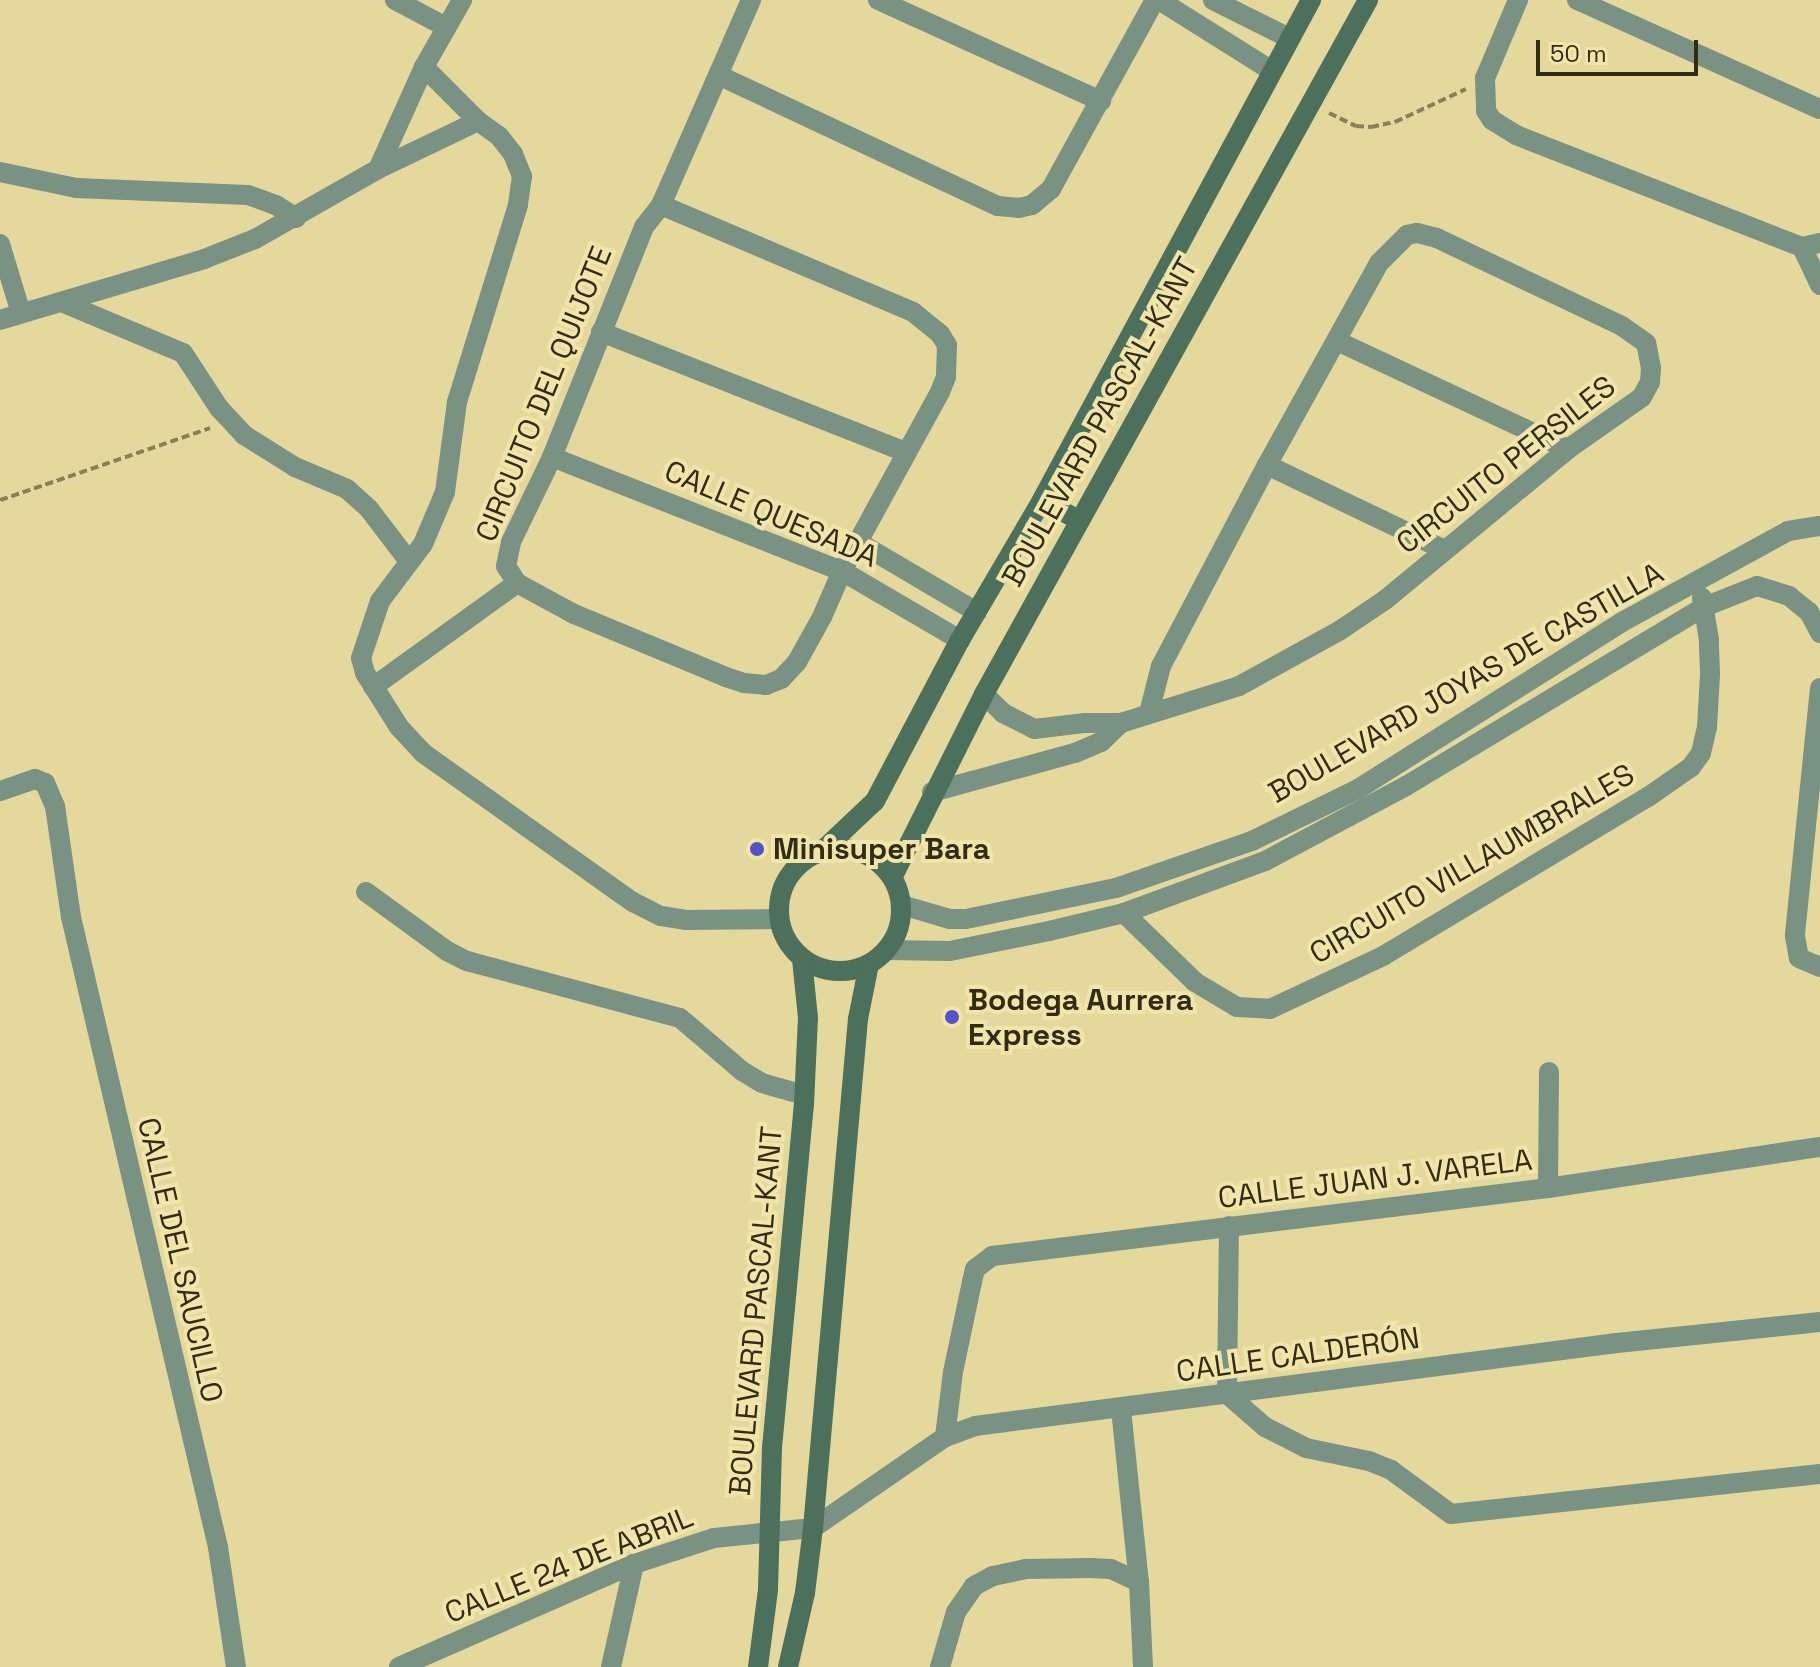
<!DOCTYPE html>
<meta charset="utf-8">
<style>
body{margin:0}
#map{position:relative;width:1820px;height:1667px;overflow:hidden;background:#e4d89c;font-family:"Space Grotesk",sans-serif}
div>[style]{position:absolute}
.path>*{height:4px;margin-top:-2px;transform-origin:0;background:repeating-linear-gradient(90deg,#888056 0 8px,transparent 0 12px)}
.street>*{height:20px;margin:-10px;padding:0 10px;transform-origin:10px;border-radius:10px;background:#7a9283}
.secondary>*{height:20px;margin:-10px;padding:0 10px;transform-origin:10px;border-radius:10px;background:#4c705b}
.secondary>.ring{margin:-10px;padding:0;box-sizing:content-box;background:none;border:20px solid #4c705b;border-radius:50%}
.dots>*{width:22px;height:22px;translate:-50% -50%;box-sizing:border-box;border:4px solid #f1e5a9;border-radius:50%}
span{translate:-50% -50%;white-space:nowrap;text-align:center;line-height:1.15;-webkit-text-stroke:8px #f1e5a9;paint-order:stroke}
.street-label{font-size:30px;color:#312c14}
.poi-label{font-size:30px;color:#312c14;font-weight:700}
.left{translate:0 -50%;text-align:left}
.scale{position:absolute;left:1536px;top:40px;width:162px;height:36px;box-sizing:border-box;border:4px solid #312c14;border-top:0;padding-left:10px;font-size:24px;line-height:28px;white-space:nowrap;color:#312c14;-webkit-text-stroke:6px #f1e5a9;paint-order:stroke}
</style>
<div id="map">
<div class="path">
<div style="left:1329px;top:113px;width:30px;rotate:26deg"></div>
<div style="left:1356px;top:126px;width:15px;rotate:4deg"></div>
<div style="left:1371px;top:127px;width:25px;rotate:-12deg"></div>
<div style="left:1395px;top:122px;width:78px;rotate:-24.9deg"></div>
<div style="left:0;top:500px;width:222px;rotate:-18.9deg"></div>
</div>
<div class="street">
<div style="left:395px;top:0;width:58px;rotate:27.9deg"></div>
<div style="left:878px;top:0;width:245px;rotate:24.4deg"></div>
<div style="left:1159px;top:0;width:133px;rotate:32.1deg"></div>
<div style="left:1213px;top:0;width:85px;rotate:26.6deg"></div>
<div style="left:1518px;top:0;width:85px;rotate:112.9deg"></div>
<div style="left:1485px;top:78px;width:33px;rotate:88deg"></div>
<div style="left:1486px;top:111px;width:11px;rotate:56deg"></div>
<div style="left:1492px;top:120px;width:28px;rotate:32deg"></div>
<div style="left:1516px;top:135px;width:307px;rotate:21.4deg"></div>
<div style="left:1802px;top:247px;width:18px;rotate:-13deg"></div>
<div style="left:1577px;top:0;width:266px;rotate:24.2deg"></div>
<div style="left:424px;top:67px;width:76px;rotate:45deg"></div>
<div style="left:478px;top:121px;width:26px;rotate:36deg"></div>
<div style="left:499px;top:136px;width:23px;rotate:52deg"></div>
<div style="left:513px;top:154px;width:24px;rotate:68deg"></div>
<div style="left:522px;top:176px;width:29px;rotate:98deg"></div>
<div style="left:518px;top:205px;width:206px;rotate:107.2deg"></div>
<div style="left:457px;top:402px;width:91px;rotate:97.6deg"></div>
<div style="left:445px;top:492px;width:56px;rotate:112.9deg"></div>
<div style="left:423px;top:544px;width:71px;rotate:127deg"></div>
<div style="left:380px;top:601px;width:60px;rotate:108.4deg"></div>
<div style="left:361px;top:658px;width:16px;rotate:75deg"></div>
<div style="left:365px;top:673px;width:64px;rotate:57.8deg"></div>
<div style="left:399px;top:727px;width:35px;rotate:47deg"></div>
<div style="left:423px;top:753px;width:257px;rotate:35.4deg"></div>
<div style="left:633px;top:902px;width:31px;rotate:27deg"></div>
<div style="left:661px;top:916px;width:25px;rotate:9deg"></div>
<div style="left:686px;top:920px;width:92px;rotate:-0.6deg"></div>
<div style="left:718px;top:75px;width:309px;rotate:25.1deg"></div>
<div style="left:998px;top:206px;width:21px;rotate:5deg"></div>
<div style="left:1019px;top:208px;width:13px;rotate:-13deg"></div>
<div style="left:1032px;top:205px;width:25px;rotate:-40deg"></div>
<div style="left:1051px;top:189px;width:216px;rotate:-61.2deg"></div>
<div style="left:378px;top:169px;width:112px;rotate:-65.7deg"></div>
<div style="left:424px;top:67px;width:77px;rotate:-60.4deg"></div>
<div style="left:0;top:172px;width:78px;rotate:11.9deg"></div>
<div style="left:76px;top:188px;width:172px;rotate:2.3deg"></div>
<div style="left:248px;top:195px;width:30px;rotate:20deg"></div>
<div style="left:276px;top:205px;width:24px;rotate:33deg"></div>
<div style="left:661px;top:205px;width:274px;rotate:23deg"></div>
<div style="left:913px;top:312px;width:35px;rotate:39deg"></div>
<div style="left:940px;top:334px;width:13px;rotate:58deg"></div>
<div style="left:947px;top:345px;width:32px;rotate:92deg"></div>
<div style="left:946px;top:377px;width:16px;rotate:112deg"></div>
<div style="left:940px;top:392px;width:204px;rotate:118.7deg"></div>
<div style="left:842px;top:571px;width:50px;rotate:113.5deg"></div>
<div style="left:822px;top:617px;width:51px;rotate:119.1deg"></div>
<div style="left:797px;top:662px;width:23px;rotate:133deg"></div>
<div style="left:781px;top:679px;width:16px;rotate:158deg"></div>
<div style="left:766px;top:685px;width:22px;rotate:-175deg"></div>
<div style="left:744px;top:683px;width:19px;rotate:-162deg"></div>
<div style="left:726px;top:677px;width:165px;rotate:-157.5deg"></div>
<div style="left:574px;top:614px;width:65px;rotate:-151.5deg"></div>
<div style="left:517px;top:583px;width:20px;rotate:-123deg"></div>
<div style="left:506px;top:566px;width:25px;rotate:-78deg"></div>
<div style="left:511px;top:542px;width:94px;rotate:-64.2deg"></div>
<div style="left:552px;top:457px;width:248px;rotate:-68.2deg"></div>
<div style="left:644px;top:227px;width:28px;rotate:-52deg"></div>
<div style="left:661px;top:205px;width:224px;rotate:-66.3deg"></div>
<div style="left:0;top:244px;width:72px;rotate:73.1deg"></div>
<div style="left:1802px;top:247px;width:42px;rotate:64.7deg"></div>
<div style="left:64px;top:303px;width:129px;rotate:22.8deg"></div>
<div style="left:183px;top:353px;width:66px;rotate:56.8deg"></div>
<div style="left:219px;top:408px;width:37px;rotate:47deg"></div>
<div style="left:244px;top:435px;width:60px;rotate:32.1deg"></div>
<div style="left:295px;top:467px;width:56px;rotate:22.9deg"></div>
<div style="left:347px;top:489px;width:30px;rotate:42deg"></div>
<div style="left:369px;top:509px;width:64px;rotate:52.6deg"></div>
<div style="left:0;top:320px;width:213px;rotate:-16.6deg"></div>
<div style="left:204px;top:259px;width:55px;rotate:-21.4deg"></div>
<div style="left:255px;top:239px;width:142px;rotate:-29.6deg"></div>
<div style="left:378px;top:169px;width:111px;rotate:-25.6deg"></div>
<div style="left:601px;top:332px;width:327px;rotate:21.5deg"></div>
<div style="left:1337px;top:341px;width:255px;rotate:25.1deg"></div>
<div style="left:552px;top:457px;width:312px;rotate:21.5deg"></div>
<div style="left:842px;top:571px;width:137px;rotate:30.3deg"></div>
<div style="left:1267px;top:465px;width:194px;rotate:25.6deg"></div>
<div style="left:858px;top:542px;width:138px;rotate:30.5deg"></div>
<div style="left:373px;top:687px;width:178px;rotate:-35.8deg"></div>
<div style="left:1820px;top:688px;width:249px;rotate:95.8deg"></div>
<div style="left:1795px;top:936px;width:22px;rotate:80deg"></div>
<div style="left:1799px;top:958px;width:23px;rotate:23deg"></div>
<div style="left:984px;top:694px;width:27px;rotate:45deg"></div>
<div style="left:1003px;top:713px;width:35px;rotate:27deg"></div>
<div style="left:1034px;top:729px;width:50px;rotate:-6.8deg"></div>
<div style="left:1084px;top:723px;width:37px"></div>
<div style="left:1121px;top:723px;width:124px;rotate:-17.4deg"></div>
<div style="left:1239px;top:686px;width:114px;rotate:-28.8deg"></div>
<div style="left:1339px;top:631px;width:55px;rotate:-34deg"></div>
<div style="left:1385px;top:600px;width:237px;rotate:-39.5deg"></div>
<div style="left:1568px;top:449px;width:90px;rotate:-35.1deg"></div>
<div style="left:1642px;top:397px;width:17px;rotate:-62deg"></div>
<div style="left:1650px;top:382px;width:14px;rotate:-86deg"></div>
<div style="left:1651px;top:368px;width:25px;rotate:-101deg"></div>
<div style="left:1646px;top:343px;width:29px;rotate:-145deg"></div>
<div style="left:1622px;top:326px;width:205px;rotate:-154.6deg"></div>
<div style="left:1437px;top:238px;width:21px;rotate:-166deg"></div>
<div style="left:1417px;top:233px;width:10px;rotate:169deg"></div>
<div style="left:1407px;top:235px;width:40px;rotate:135deg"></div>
<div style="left:1379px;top:263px;width:231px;rotate:119deg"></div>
<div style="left:1267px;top:465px;width:227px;rotate:117.8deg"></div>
<div style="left:1161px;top:666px;width:49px;rotate:104.3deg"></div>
<div style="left:0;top:791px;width:37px;rotate:-19deg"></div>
<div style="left:35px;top:779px;width:11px;rotate:22deg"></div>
<div style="left:45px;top:783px;width:25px;rotate:67deg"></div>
<div style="left:55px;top:806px;width:112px;rotate:81.8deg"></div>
<div style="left:71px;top:917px;width:647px;rotate:76.87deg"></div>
<div style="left:218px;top:1547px;width:121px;rotate:81.5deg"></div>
<div style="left:932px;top:792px;width:148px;rotate:-15.3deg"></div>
<div style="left:1075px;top:753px;width:28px;rotate:-23deg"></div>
<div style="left:1101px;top:742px;width:28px;rotate:-44deg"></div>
<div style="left:366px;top:892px;width:100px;rotate:36.1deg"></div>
<div style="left:447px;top:951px;width:22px;rotate:27deg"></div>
<div style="left:467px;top:961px;width:220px;rotate:15deg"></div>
<div style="left:680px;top:1018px;width:82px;rotate:40.5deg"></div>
<div style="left:742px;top:1071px;width:23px;rotate:31deg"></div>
<div style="left:762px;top:1083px;width:44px;rotate:15.9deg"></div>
<div style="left:902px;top:905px;width:50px;rotate:16.3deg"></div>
<div style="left:950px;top:919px;width:16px"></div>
<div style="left:966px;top:919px;width:153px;rotate:-11.7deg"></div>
<div style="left:1116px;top:888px;width:144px;rotate:-19.1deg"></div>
<div style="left:1252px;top:841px;width:118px;rotate:-26.1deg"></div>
<div style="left:1358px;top:789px;width:312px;rotate:-32.3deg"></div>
<div style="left:1622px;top:622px;width:189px;rotate:-28.7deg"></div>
<div style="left:1788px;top:531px;width:32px;rotate:-9deg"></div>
<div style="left:1124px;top:913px;width:99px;rotate:44.2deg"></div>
<div style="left:1195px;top:982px;width:49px;rotate:30.8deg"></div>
<div style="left:1237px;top:1007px;width:33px;rotate:3deg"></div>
<div style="left:1270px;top:1009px;width:125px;rotate:-25.1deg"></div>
<div style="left:1383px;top:956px;width:309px;rotate:-31deg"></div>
<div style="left:1648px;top:797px;width:52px;rotate:-34.9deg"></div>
<div style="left:1691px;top:767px;width:17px;rotate:-54deg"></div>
<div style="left:1701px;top:753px;width:26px;rotate:-77deg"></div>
<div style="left:1707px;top:728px;width:54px;rotate:-86.8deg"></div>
<div style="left:1710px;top:674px;width:34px;rotate:-92deg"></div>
<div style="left:1709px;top:640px;width:43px;rotate:-99.5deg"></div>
<div style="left:887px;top:950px;width:63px;rotate:0.9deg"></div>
<div style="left:950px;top:951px;width:101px;rotate:-11.4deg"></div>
<div style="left:1049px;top:931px;width:77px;rotate:-13.5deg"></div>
<div style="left:1124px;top:913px;width:150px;rotate:-20.2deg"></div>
<div style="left:1265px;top:861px;width:160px;rotate:-28deg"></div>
<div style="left:1406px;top:786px;width:348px;rotate:-31deg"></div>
<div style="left:1704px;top:607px;width:57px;rotate:-21.6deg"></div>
<div style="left:1757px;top:586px;width:34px;rotate:17deg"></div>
<div style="left:1789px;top:596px;width:26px;rotate:39deg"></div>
<div style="left:1809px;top:612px;width:24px;rotate:62deg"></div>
<div style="left:1548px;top:1188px;width:116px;rotate:-89.5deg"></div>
<div style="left:1229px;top:1226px;width:168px;rotate:90.7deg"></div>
<div style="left:1227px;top:1394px;width:50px;rotate:41deg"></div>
<div style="left:1265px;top:1427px;width:46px;rotate:27.1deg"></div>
<div style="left:1306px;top:1448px;width:64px;rotate:11.7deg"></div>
<div style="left:1369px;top:1461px;width:24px;rotate:22deg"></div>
<div style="left:1391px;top:1470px;width:74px;rotate:36.3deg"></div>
<div style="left:1451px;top:1514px;width:371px;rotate:-6.2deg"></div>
<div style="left:1121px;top:1409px;width:174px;rotate:84.1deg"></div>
<div style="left:1139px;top:1582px;width:85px;rotate:87.3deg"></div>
<div style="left:945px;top:1437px;width:65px;rotate:-83deg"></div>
<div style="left:953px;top:1372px;width:92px;rotate:-78.1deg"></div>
<div style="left:972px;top:1282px;width:13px;rotate:-77deg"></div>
<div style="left:975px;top:1269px;width:21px;rotate:-37deg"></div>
<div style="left:992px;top:1256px;width:560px;rotate:-6.97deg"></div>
<div style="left:1548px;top:1188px;width:275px;rotate:-8.6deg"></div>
<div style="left:399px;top:1667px;width:257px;rotate:-23.7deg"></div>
<div style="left:634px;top:1564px;width:84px;rotate:-18deg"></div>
<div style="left:714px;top:1538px;width:100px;rotate:-5.8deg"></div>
<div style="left:813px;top:1528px;width:160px;rotate:-34.6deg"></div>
<div style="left:945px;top:1437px;width:32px;rotate:-20deg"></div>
<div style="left:975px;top:1426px;width:647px;rotate:-7.37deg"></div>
<div style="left:1617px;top:1343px;width:204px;rotate:-5.9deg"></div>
<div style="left:611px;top:1667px;width:106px;rotate:-77.4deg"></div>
<div style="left:940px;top:1667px;width:57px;rotate:-73.8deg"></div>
<div style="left:956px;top:1612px;width:32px;rotate:-55deg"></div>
<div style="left:974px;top:1586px;width:21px;rotate:-28deg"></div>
<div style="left:993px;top:1576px;width:33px;rotate:-12deg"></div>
<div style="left:1025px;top:1569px;width:66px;rotate:-0.9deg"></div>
<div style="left:1091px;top:1568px;width:20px;rotate:3deg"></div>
<div style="left:1111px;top:1569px;width:31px;rotate:25deg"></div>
</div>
<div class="secondary">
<div style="left:1042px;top:500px;width:43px;rotate:28.9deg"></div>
<div class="ring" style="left:779px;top:849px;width:102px;height:102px"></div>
<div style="left:823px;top:850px;width:71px;rotate:-43.3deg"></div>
<div style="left:875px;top:801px;width:182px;rotate:-62.2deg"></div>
<div style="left:960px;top:640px;width:162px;rotate:-59.6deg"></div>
<div style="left:1042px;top:500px;width:568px;rotate:-61.72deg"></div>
<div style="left:893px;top:876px;width:203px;rotate:-63.4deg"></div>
<div style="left:984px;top:694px;width:793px;rotate:-61.04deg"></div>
<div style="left:758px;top:1667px;width:78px;rotate:-82.6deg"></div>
<div style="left:768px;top:1590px;width:142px;rotate:-88.4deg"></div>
<div style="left:772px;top:1448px;width:344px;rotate:-84.7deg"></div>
<div style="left:804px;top:1105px;width:87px;rotate:-87.4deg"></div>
<div style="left:808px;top:1018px;width:59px;rotate:-95.8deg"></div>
<div style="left:788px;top:1667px;width:76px;rotate:-77.1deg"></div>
<div style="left:805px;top:1593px;width:65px;rotate:-83deg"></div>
<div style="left:813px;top:1528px;width:511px;rotate:-84.95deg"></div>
<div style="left:858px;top:1019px;width:56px;rotate:-78.7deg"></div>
</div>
<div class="dots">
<div style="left:757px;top:849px;background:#5352c9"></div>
<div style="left:952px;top:1017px;background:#5352c9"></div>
</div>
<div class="street-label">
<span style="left:544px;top:394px;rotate:-68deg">CIRCUITO DEL QUIJOTE</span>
<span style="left:1100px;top:422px;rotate:-61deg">BOULEVARD PASCAL-KANT</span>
<span style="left:1506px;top:465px;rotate:-38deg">CIRCUITO PERSILES</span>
<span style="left:771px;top:514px;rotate:23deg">CALLE QUESADA</span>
<span style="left:1466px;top:683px;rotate:-30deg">BOULEVARD JOYAS DE CASTILLA</span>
<span style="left:1472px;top:864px;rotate:-30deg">CIRCUITO VILLAUMBRALES</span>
<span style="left:1375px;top:1179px;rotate:-7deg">CALLE JUAN J. VARELA</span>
<span style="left:180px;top:1260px;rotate:77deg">CALLE DEL SAUCILLO</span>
<span style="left:756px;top:1311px;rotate:-85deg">BOULEVARD PASCAL-KANT</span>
<span style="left:1298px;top:1355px;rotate:-8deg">CALLE CALDERÓN</span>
<span style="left:569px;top:1565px;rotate:-22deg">CALLE 24 DE ABRIL</span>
</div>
<div class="poi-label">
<span class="left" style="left:773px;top:849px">Minisuper Bara</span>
<span class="left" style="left:968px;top:1017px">Bodega Aurrera<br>Express</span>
</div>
<div class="scale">50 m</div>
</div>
